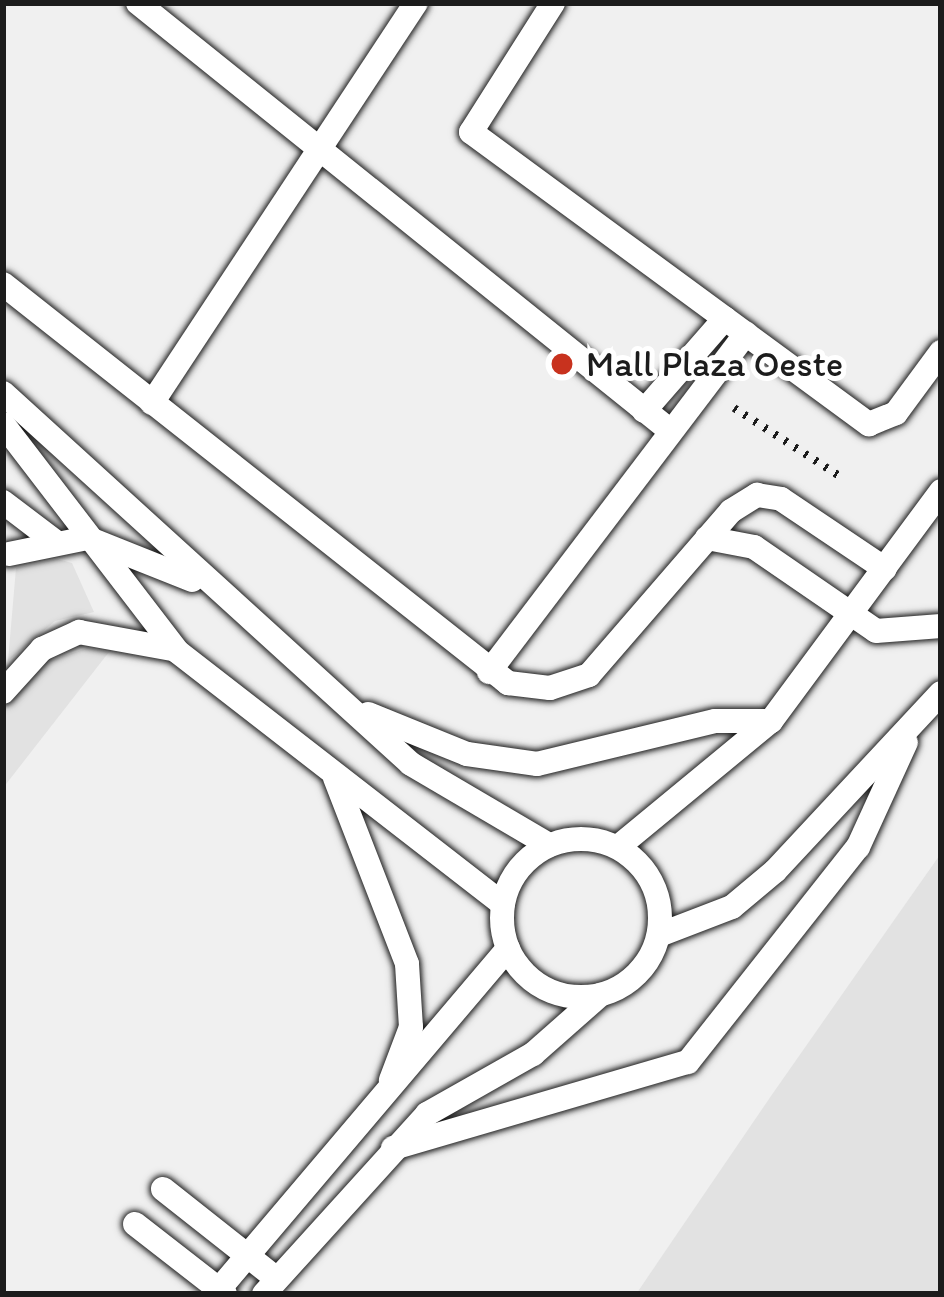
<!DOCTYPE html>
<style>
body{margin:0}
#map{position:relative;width:944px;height:1297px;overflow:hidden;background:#fff;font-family:Itim,sans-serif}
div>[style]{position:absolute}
.built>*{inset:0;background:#f0f0f0}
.green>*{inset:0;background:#e2e2e2}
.path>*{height:8px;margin-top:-4px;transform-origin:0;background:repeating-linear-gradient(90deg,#1c1c1c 0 3px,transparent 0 12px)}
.roads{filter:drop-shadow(0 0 3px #1c1c1c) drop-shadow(0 0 3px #1c1c1c)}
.lane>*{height:24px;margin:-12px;padding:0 12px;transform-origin:12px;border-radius:12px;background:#fff}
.lane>.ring{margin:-12px;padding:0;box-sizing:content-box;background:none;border:24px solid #fff;border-radius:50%}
.dots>*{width:33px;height:33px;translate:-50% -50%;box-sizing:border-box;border:6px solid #fff;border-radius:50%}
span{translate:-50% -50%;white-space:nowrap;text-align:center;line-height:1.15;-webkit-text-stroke:10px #fff;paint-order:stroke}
.poi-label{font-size:36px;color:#1c1c1c}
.left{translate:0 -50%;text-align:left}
.frame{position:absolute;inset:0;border:6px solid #1c1c1c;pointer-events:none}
</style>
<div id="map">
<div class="built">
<div style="clip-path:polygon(3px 3px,941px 3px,941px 853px,636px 1294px,3px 1294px)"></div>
</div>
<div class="green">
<div style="clip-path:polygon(57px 559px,72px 563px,94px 612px,55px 621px,8px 661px,16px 568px)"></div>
<div style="clip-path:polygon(87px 648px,109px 652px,3px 788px,3px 710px,41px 664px)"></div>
<div style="clip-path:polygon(941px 853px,941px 1294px,636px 1294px,771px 1096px)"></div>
</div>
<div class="path">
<div style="left:734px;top:408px;width:127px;rotate:32.8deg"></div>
</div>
<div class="roads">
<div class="lane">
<div style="left:138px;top:3px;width:679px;rotate:38.78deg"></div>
<div style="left:553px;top:3px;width:153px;rotate:122.4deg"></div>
<div style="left:471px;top:132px;width:494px;rotate:36.3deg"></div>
<div style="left:869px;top:424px;width:29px;rotate:-22deg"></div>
<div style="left:896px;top:413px;width:76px;rotate:-53.6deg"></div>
<div style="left:3px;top:284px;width:644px;rotate:38.31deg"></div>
<div style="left:508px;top:683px;width:42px;rotate:6.8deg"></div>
<div style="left:550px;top:688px;width:41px;rotate:-18.4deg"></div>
<div style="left:589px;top:675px;width:217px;rotate:-49.1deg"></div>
<div style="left:731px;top:511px;width:31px;rotate:-32deg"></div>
<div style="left:757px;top:495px;width:24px;rotate:9deg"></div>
<div style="left:781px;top:499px;width:125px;rotate:33.9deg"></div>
<div style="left:3px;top:393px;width:551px;rotate:42.28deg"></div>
<div style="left:411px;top:764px;width:160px;rotate:30.4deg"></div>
<div style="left:152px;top:403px;width:479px;rotate:-56.6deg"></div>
<div style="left:644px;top:411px;width:123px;rotate:-48.9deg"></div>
<div style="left:3px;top:424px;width:287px;rotate:52.5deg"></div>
<div style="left:178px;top:652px;width:411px;rotate:37.8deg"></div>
<div style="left:3px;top:502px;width:63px;rotate:37.2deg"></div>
<div style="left:707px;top:538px;width:48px;rotate:10.8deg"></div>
<div style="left:754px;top:547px;width:148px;rotate:34.5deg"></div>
<div style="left:876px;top:631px;width:65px;rotate:-4.4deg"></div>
<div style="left:9px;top:554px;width:80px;rotate:-11.6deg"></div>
<div style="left:87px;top:538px;width:113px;rotate:21.8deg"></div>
<div style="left:489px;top:672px;width:425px;rotate:-52.8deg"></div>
<div style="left:3px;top:692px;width:58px;rotate:-47.8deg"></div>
<div style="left:42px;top:649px;width:41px;rotate:-24.7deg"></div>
<div style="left:79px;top:632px;width:95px;rotate:10.4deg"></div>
<div style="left:368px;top:714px;width:107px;rotate:22deg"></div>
<div style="left:467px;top:754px;width:71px;rotate:8.1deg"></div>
<div style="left:537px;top:764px;width:183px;rotate:-13.6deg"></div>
<div style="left:715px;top:721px;width:56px"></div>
<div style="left:335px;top:778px;width:199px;rotate:68.8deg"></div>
<div style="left:407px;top:964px;width:63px;rotate:86.4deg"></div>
<div style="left:411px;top:1027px;width:57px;rotate:110.7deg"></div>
<div class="ring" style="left:502px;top:839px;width:134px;height:134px"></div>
<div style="left:618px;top:847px;width:198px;rotate:-39.5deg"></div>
<div style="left:771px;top:721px;width:286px;rotate:-53.5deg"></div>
<div style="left:659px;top:935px;width:78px;rotate:-21deg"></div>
<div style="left:732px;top:907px;width:56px;rotate:-39.9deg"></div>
<div style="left:775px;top:871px;width:243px;rotate:-47deg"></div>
<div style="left:393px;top:1148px;width:307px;rotate:-16.3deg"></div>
<div style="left:688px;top:1062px;width:274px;rotate:-51.7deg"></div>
<div style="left:858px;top:847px;width:115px;rotate:-65.4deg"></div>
<div style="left:163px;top:1189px;width:145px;rotate:38.3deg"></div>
<div style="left:135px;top:1224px;width:114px;rotate:37.9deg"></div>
<div style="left:215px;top:1294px;width:453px;rotate:-49.7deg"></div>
<div style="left:264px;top:1294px;width:243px;rotate:-47.8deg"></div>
<div style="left:427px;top:1114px;width:122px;rotate:-29.5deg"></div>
<div style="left:533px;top:1054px;width:89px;rotate:-41.4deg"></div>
</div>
</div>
<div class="dots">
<div style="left:562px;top:364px;background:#c8321e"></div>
</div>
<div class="poi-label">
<span class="left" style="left:586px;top:364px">Mall Plaza Oeste</span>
</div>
<div class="frame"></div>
</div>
